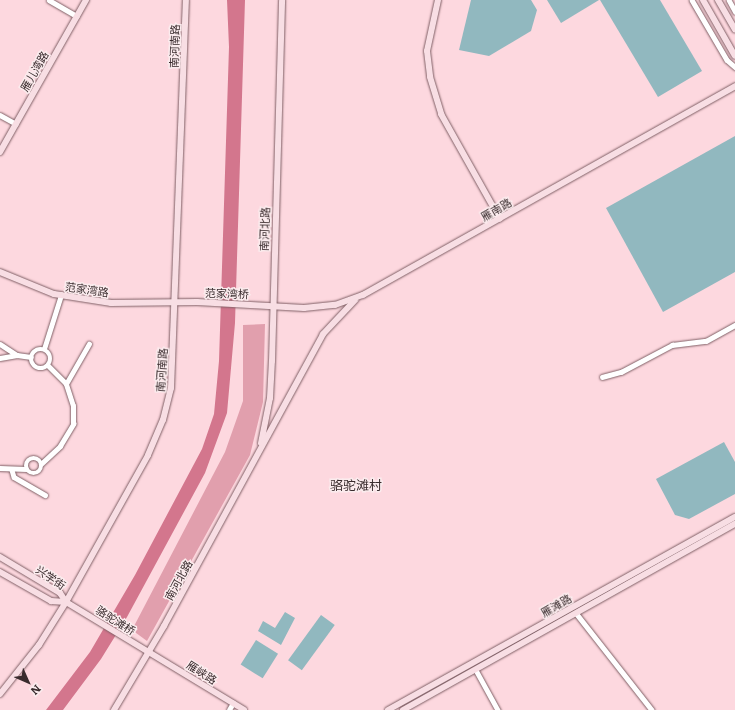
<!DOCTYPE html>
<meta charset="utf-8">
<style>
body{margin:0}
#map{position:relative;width:735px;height:710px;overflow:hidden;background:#fdd8df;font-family:Literata,"Noto Sans SC",serif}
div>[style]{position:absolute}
.green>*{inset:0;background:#e19fad}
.water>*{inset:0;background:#d3768d}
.building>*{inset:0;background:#91b8bf;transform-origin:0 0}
.roads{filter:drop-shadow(0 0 1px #806066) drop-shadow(0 0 1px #806066)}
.street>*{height:4.5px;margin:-2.25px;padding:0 2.25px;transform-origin:2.25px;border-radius:2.25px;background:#fff}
.street>.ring{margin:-2.25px;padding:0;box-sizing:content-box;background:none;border:4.5px solid #fff;border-radius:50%}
.secondary>*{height:6px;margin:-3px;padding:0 3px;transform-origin:3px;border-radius:3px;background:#f8dee4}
span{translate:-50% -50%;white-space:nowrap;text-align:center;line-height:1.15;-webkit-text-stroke:3px #fbecee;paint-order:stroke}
.street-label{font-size:11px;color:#392b2d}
.quarter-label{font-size:13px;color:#392b2d}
.north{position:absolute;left:8px;top:662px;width:40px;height:40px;-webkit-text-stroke:3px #fbecee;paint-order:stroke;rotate:135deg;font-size:11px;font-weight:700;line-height:16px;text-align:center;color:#392b2d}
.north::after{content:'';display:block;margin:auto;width:14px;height:18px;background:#392b2d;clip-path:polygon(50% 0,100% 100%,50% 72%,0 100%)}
</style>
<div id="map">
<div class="green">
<div style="clip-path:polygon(265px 324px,263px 402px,250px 455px,147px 641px,132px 630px,225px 452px,243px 401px,243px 325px)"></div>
</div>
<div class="water">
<div style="clip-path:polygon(227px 0,245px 0,235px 323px,227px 413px,205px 473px,127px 617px,101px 659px,63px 710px,46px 710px,90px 652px,135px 575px,202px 449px,214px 414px,219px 361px,229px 47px)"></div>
</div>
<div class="building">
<div style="clip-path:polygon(471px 0,531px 0,537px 10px,531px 31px,489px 56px,459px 50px)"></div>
<div style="clip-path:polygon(547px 0,599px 0,561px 23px)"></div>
<div style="clip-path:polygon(600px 0,660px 0,702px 71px,658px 97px)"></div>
<div style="clip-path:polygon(735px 136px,735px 272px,663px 312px,606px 208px)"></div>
<div style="clip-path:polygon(724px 442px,735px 462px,735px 494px,689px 519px,675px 515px,656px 479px)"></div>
<div style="clip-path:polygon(285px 612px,295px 618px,281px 645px,258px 631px,263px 621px,275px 628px)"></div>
<div style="left:321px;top:615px;width:17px;height:56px;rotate:36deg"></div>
<div style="left:256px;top:640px;width:26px;height:29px;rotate:32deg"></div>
</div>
<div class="roads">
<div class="street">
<div style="left:49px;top:0;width:32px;rotate:30deg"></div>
<div style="left:692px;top:0;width:69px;rotate:59.7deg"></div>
<div style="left:727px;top:60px;width:11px;rotate:41deg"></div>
<div style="left:729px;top:0;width:13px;rotate:61deg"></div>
<div style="left:0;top:115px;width:18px;rotate:29deg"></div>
<div style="left:0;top:344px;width:20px;rotate:33deg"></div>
<div style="left:44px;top:349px;width:57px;rotate:-72.5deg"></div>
<div class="ring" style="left:31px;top:349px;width:15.5px;height:15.5px"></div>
<div style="left:0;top:358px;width:17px;rotate:-10deg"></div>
<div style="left:17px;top:355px;width:14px;rotate:8deg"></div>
<div style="left:602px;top:377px;width:20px;rotate:-15deg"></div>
<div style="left:621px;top:372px;width:58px;rotate:-27.9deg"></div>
<div style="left:672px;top:345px;width:34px;rotate:-7deg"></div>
<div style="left:706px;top:341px;width:33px;rotate:-29deg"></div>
<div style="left:66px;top:384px;width:46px;rotate:-60.1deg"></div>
<div class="ring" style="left:26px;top:458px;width:11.5px;height:11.5px"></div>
<div style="left:41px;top:464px;width:26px;rotate:-43deg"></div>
<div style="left:60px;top:446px;width:26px;rotate:-59deg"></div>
<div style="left:73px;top:424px;width:18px;rotate:-90deg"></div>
<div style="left:73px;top:406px;width:23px;rotate:-108deg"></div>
<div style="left:66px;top:384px;width:25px;rotate:-135deg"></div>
<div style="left:0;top:468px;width:26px;rotate:2deg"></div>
<div style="left:12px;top:470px;width:7px;rotate:74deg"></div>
<div style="left:14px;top:477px;width:36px;rotate:30deg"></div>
<div style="left:576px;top:613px;width:123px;rotate:51.9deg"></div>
<div style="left:476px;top:670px;width:46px;rotate:61.2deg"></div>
<div style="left:229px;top:710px;width:8px;rotate:-60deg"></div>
</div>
<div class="secondary">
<div style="left:438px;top:0;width:52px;rotate:102.2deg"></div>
<div style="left:427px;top:51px;width:26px;rotate:83deg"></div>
<div style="left:430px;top:77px;width:39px;rotate:73deg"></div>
<div style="left:441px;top:114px;width:120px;rotate:60.7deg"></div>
<div style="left:703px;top:0;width:64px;rotate:60.3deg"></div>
<div style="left:718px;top:0;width:34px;rotate:60deg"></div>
<div style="left:0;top:152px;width:175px;rotate:-60.5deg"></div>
<div style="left:0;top:272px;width:58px;rotate:22.2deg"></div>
<div style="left:54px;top:294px;width:58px;rotate:9deg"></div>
<div style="left:111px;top:303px;width:86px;rotate:-0.7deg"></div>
<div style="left:197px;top:302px;width:107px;rotate:3.2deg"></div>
<div style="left:304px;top:308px;width:31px;rotate:-6deg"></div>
<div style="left:335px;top:305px;width:30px;rotate:-20deg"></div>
<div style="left:363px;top:295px;width:427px;rotate:-29.3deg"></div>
<div style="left:261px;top:443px;width:46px;rotate:-78.7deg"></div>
<div style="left:270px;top:398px;width:37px;rotate:-87deg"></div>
<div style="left:272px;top:361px;width:361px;rotate:-88.4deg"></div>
<div style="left:0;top:557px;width:70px;rotate:31deg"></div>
<div style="left:60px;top:593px;width:11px;rotate:56deg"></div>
<div style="left:0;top:572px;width:59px;rotate:29.6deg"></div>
<div style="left:51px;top:601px;width:15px;rotate:4deg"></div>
<div style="left:66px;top:602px;width:208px;rotate:31.2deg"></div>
<div style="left:0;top:694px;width:63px;rotate:-51.5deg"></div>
<div style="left:39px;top:645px;width:51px;rotate:-57.9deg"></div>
<div style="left:66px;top:602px;width:168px;rotate:-60.8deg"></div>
<div style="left:148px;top:455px;width:38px;rotate:-67deg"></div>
<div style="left:163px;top:420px;width:33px;rotate:-76deg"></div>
<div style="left:171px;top:388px;width:388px;rotate:-87.8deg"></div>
<div style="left:114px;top:710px;width:98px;rotate:-59.2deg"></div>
<div style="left:164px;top:626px;width:332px;rotate:-61.4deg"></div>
<div style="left:323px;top:334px;width:47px;rotate:-46.7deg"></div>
<div style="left:388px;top:710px;width:397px;rotate:-29.1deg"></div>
<div style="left:403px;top:710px;width:381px;rotate:-29.3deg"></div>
</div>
</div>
<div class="street-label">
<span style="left:174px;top:46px;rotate:-88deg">南河南路</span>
<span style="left:34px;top:71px;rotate:-60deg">雁儿湾路</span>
<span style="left:496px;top:209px;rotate:-30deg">雁南路</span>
<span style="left:264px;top:229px;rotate:-88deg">南河北路</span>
<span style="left:87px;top:289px;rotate:8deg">范家湾路</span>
<span style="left:227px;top:293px;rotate:2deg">范家湾桥</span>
<span style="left:161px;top:370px;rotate:-86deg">南河南路</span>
<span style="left:51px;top:577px;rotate:34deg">兴学街</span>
<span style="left:178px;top:580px;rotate:-61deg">南河北路</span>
<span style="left:556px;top:605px;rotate:-30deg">雁滩路</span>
<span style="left:116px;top:620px;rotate:32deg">骆驼滩桥</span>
<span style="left:202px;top:672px;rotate:32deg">雁峡路</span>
</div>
<div class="quarter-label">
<span style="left:356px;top:485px">骆驼滩村</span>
</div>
<div class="north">N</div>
</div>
